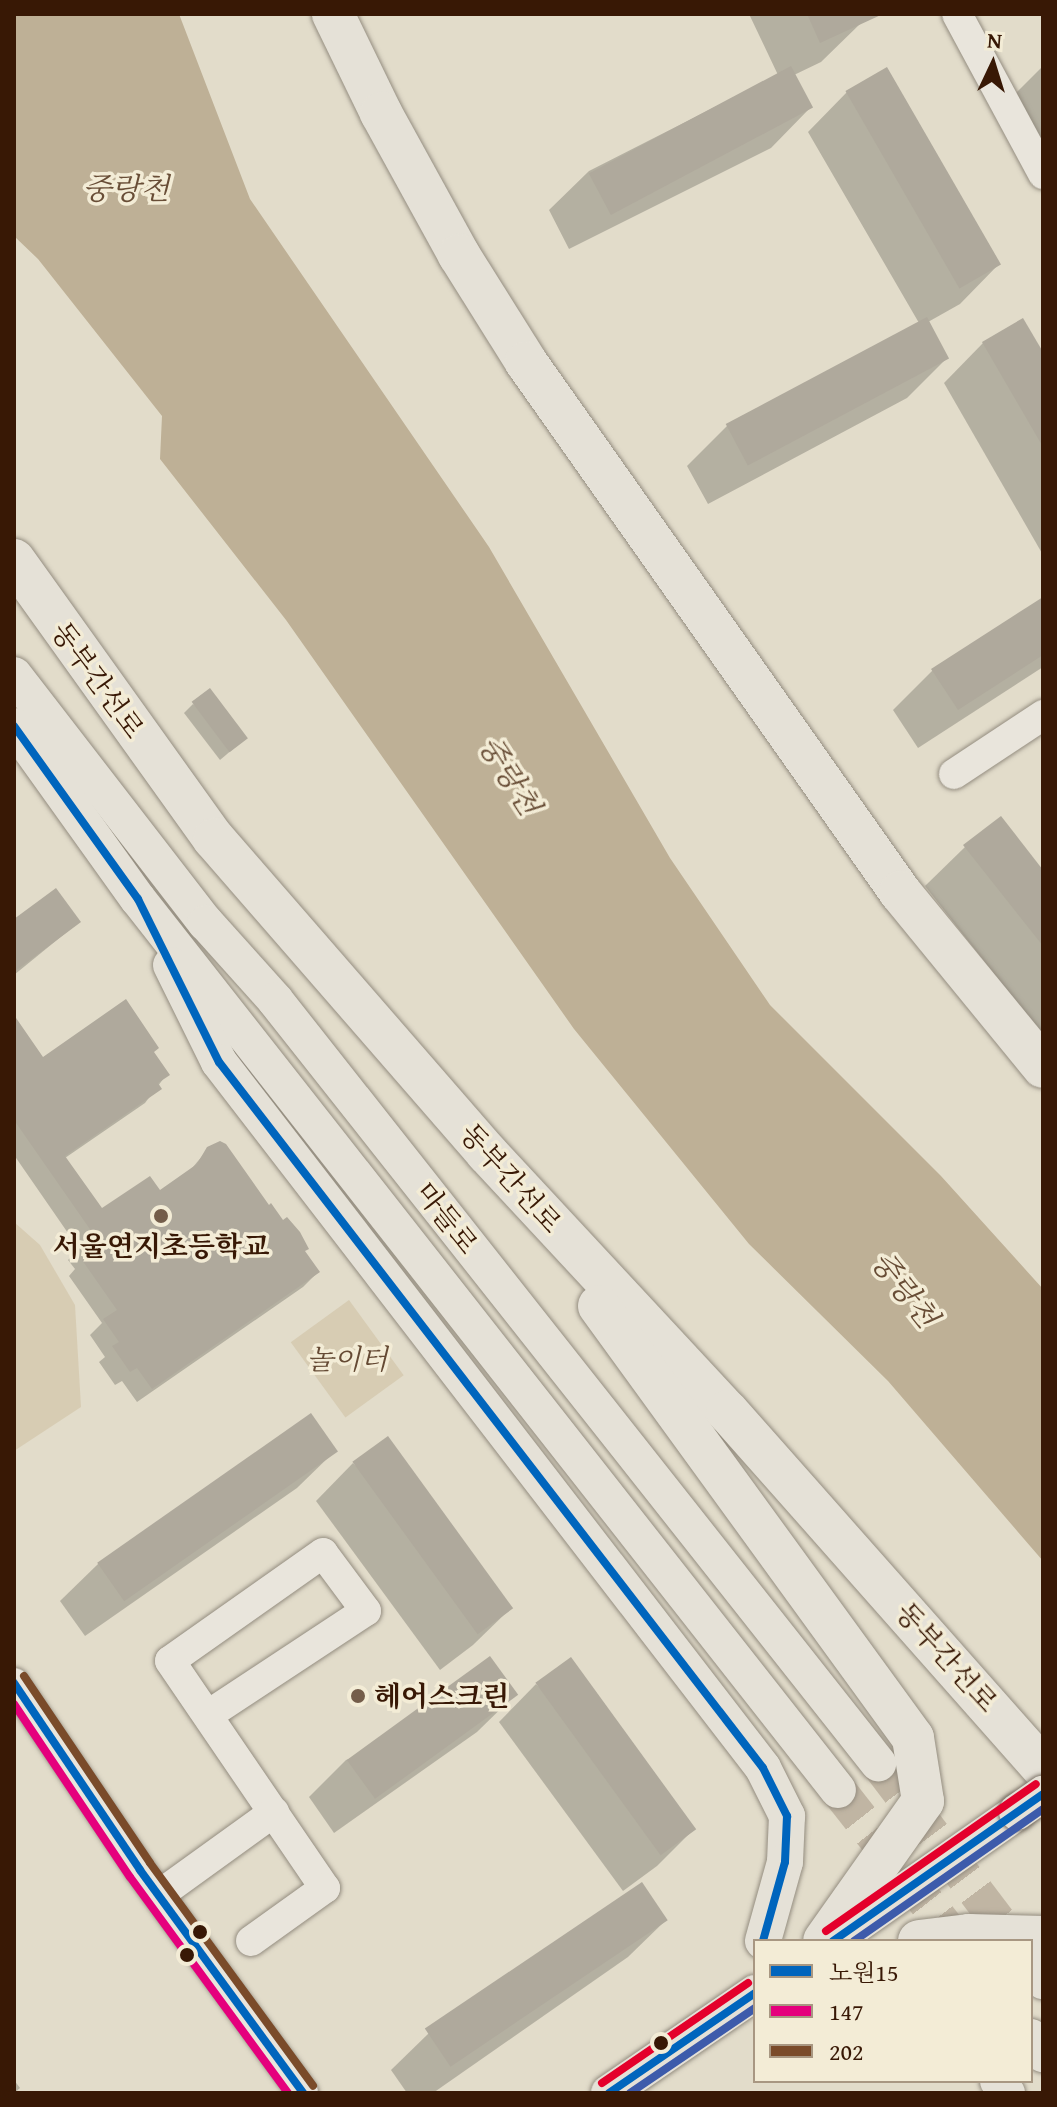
<!DOCTYPE html>
<meta charset="utf-8">
<style>
body{margin:0}
#map{position:relative;width:1057px;height:2107px;overflow:hidden;background:#e2dcca;font-family:"Gentium Book Plus","Noto Serif KR",serif}
div>[style]{position:absolute}
.green>*{inset:0;background:#d7ccb3;transform-origin:0 0}
.water>*{inset:0;background:#beb096}
.shadow>*{inset:0;background:#0003}
.building>*{inset:0;background:#afa99c;transform-origin:0 0}
.major-tunnel>*{height:36px;margin-top:-18px;transform-origin:0;background:repeating-linear-gradient(90deg,#c0b5a3 0 36px,transparent 0 54px)}
.roads{filter:drop-shadow(0 0 2px #948d80) drop-shadow(0 0 2px #948d80)}
.minor>*{height:30px;margin:-15px;padding:0 15px;transform-origin:15px;border-radius:15px;background:#e9e5dc}
.major>*{height:36px;margin:-18px;padding:0 18px;transform-origin:18px;border-radius:18px;background:#e5e1d7}
.highway>*{height:42px;margin:-21px;padding:0 21px;transform-origin:21px;border-radius:21px;background:#e5e1d7}
.bridges{filter:drop-shadow(0 0 2px #7b7267) drop-shadow(0 0 2px #7b7267)}
.major-bridge>*{height:36px;margin:-18px;padding:0 18px;transform-origin:18px;border-radius:18px;background:#e5e1d7}
.bus-1>*{height:8px;margin:-4px;padding:0 4px;transform-origin:4px;border-radius:4px;background:#0065bd}
.bus-2>*{height:8px;margin:-4px;padding:0 4px;transform-origin:4px;border-radius:4px;background:#e5007d}
.bus-3>*{height:8px;margin:-4px;padding:0 4px;transform-origin:4px;border-radius:4px;background:#7a4b2a}
.bus-4>*{height:8px;margin:-4px;padding:0 4px;transform-origin:4px;border-radius:4px;background:#3d5bab}
.bus-5>*{height:8px;margin:-4px;padding:0 4px;transform-origin:4px;border-radius:4px;background:#e4002b}
.dots>*{width:22px;height:22px;translate:-50% -50%;box-sizing:border-box;border:4px solid #f3ecd6;border-radius:50%}
span{translate:-50% -50%;white-space:nowrap;text-align:center;line-height:1.15;-webkit-text-stroke:7px #f3ecd6;paint-order:stroke}
.street-label{font-size:28px;color:#381805}
.poi-label{font-size:28px;color:#381805;font-weight:700}
.left{translate:0 -50%;text-align:left}
.park-label{font-size:28px;color:#654a34;font-style:italic}
.water-label{font-size:30px;color:#684d36;font-style:italic}
.frame{position:absolute;inset:0;border:16px solid #381805;pointer-events:none}
.legend{position:absolute;left:753px;top:1939px;width:280px;height:144px;box-sizing:border-box;background:#f3ecd6;border:2px solid #a89782;margin:0;padding:10px 14px;list-style:none;font-size:24px;color:#381805}
.legend li{display:flex;align-items:center;gap:16px;height:40px}
.legend b{width:40px;border:2px solid #a89782}
.north{position:absolute;left:953px;top:24px;width:80px;height:80px;-webkit-text-stroke:6px #f3ecd6;paint-order:stroke;rotate:4deg;font-size:22px;font-weight:700;line-height:32px;text-align:center;color:#381805}
.north::after{content:'';display:block;margin:auto;width:28px;height:36px;background:#381805;clip-path:polygon(50% 0,100% 100%,50% 72%,0 100%)}
</style>
<div id="map">
<div class="green">
<div style="clip-path:polygon(14px 1222px,40px 1245px,75px 1305px,81px 1407px,14px 1451px)"></div>
<div style="left:349px;top:1300px;width:93px;height:72px;rotate:54deg"></div>
</div>
<div class="water">
<div style="clip-path:polygon(14px 14px,179px 14px,250px 199px,489px 547px,670px 858px,770px 1005px,941px 1176px,1043px 1289px,1043px 1561px,888px 1381px,749px 1244px,574px 1029px,286px 620px,160px 459px,162px 416px,38px 259px,14px 236px)"></div>
</div>
<div class="shadow">
<div style="clip-path:polygon(749px 14px,857px 14px,861px 23px,821px 62px,794px 75px,810px 108px,771px 148px,569px 249px,549px 210px,589px 171px,778px 75px)"></div>
<div style="clip-path:polygon(1043px 66px,1043px 138px,1023px 144px,1011px 98px)"></div>
<div style="clip-path:polygon(847px 92px,999px 264px,960px 304px,928px 322px,947px 358px,907px 398px,708px 504px,687px 466px,727px 426px,919px 323px,808px 132px)"></div>
<div style="clip-path:polygon(983px 343px,1043px 356px,1043px 555px,944px 383px)"></div>
<div style="clip-path:polygon(1043px 600px,1043px 667px,918px 748px,893px 710px,933px 670px)"></div>
<div style="clip-path:polygon(193px 704px,246px 738px,220px 760px,184px 713px)"></div>
<div style="clip-path:polygon(965px 847px,1043px 873px,1043px 1036px,925px 886px)"></div>
<div style="clip-path:polygon(14px 921px,79px 922px,14px 975px)"></div>
<div style="clip-path:polygon(14px 1041px,43px 1059px,152px 1052px,167px 1074px,145px 1103px,65px 1158px,102px 1211px,159px 1192px,188px 1173px,208px 1149px,303px 1252px,318px 1272px,303px 1287px,137px 1402px,122px 1381px,115px 1385px,99px 1362px,105px 1357px,90px 1335px,102px 1323px,69px 1276px,75px 1269px,68px 1260px,79px 1249px,14px 1155px)"></div>
<div style="clip-path:polygon(311px 1416px,335px 1451px,297px 1488px,85px 1636px,60px 1601px,98px 1564px)"></div>
<div style="clip-path:polygon(353px 1463px,511px 1608px,473px 1645px,440px 1670px,316px 1501px)"></div>
<div style="clip-path:polygon(536px 1684px,694px 1829px,657px 1866px,623px 1891px,499px 1722px)"></div>
<div style="clip-path:polygon(515px 1695px,477px 1732px,334px 1833px,309px 1797px,346px 1760px)"></div>
<div style="clip-path:polygon(666px 1920px,628px 1957px,433px 2093px,407px 2093px,391px 2070px,429px 2033px)"></div>
<div style="clip-path:polygon(14px 2080px,20px 2088px,14px 2093px)"></div>
</div>
<div class="building">
<div style="clip-path:polygon(807px 14px,883px 14px,820px 43px)"></div>
<div style="left:791px;top:66px;width:47px;height:229px;rotate:62deg"></div>
<div style="left:887px;top:67px;width:228px;height:48px;rotate:60deg"></div>
<div style="left:927px;top:317px;width:47px;height:228px;rotate:62deg"></div>
<div style="clip-path:polygon(1023px 318px,1043px 352px,1043px 447px,982px 342px)"></div>
<div style="clip-path:polygon(1043px 597px,1043px 655px,958px 710px,931px 669px)"></div>
<div style="left:210px;top:688px;width:63px;height:23px;rotate:53deg"></div>
<div style="clip-path:polygon(1001px 816px,1043px 870px,1043px 946px,963px 845px)"></div>
<div style="clip-path:polygon(56px 888px,81px 922px,14px 972px,14px 919px)"></div>
<div style="clip-path:polygon(126px 999px,159px 1048px,154px 1052px,170px 1075px,158px 1083px,162px 1089px,65px 1156px,102px 1208px,150px 1176px,160px 1190px,197px 1164px,207px 1147px,220px 1141px,226px 1144px,269px 1205px,271px 1203px,283px 1220px,287px 1217px,300px 1232px,309px 1249px,305px 1251px,320px 1272px,152px 1389px,137px 1368px,130px 1372px,112px 1346px,119px 1342px,103px 1319px,117px 1310px,82px 1260px,89px 1255px,81px 1244px,94px 1235px,14px 1120px,14px 1015px,43px 1057px)"></div>
<div style="left:311px;top:1413px;width:47px;height:261px;rotate:55deg"></div>
<div style="left:388px;top:1436px;width:213px;height:44px;rotate:54deg"></div>
<div style="left:490px;top:1656px;width:48px;height:177px;rotate:54deg"></div>
<div style="left:571px;top:1657px;width:213px;height:44px;rotate:54deg"></div>
<div style="left:642px;top:1882px;width:46px;height:262px;rotate:56deg"></div>
</div>
<div class="major-tunnel">
<div style="left:878px;top:1763px;width:223px;rotate:52.8deg"></div>
<div style="left:838px;top:1790px;width:192px;rotate:51.8deg"></div>
</div>
<div class="roads">
<div class="minor">
<div style="left:957px;top:14px;width:182px;rotate:61.7deg"></div>
<div style="left:954px;top:774px;width:107px;rotate:-33.5deg"></div>
<div style="left:14px;top:1683px;width:225px;rotate:56deg"></div>
<div style="left:140px;top:1870px;width:276px;rotate:53.8deg"></div>
<div style="left:208px;top:1715px;width:189px;rotate:-33.4deg"></div>
<div style="left:366px;top:1611px;width:72px;rotate:-126.6deg"></div>
<div style="left:323px;top:1553px;width:187px;rotate:144.8deg"></div>
<div style="left:170px;top:1661px;width:275px;rotate:55.7deg"></div>
<div style="left:325px;top:1888px;width:91px;rotate:144.4deg"></div>
<div style="left:159px;top:1895px;width:142px;rotate:-35.8deg"></div>
</div>
<div class="major">
<div style="left:14px;top:675px;width:314px;rotate:52.3deg"></div>
<div style="left:206px;top:923px;width:103px;rotate:48.1deg"></div>
<div style="left:275px;top:1000px;width:973px;rotate:51.68deg"></div>
<div style="left:14px;top:726px;width:213px;rotate:54.4deg"></div>
<div style="left:138px;top:899px;width:1133px;rotate:51.85deg"></div>
<div style="left:171px;top:965px;width:108px;rotate:63.7deg"></div>
<div style="left:219px;top:1062px;width:891px;rotate:52.38deg"></div>
<div style="left:763px;top:1768px;width:54px;rotate:63.4deg"></div>
<div style="left:787px;top:1816px;width:46px;rotate:92.5deg"></div>
<div style="left:785px;top:1862px;width:82px;rotate:105.6deg"></div>
<div style="left:833px;top:1941px;width:225px;rotate:-35deg"></div>
<div style="left:1038px;top:1974px;width:9px;rotate:54deg"></div>
<div style="left:1031px;top:2037px;width:21px;rotate:55deg"></div>
<div style="left:998px;top:2081px;width:15px;rotate:53deg"></div>
<div style="left:609px;top:2093px;width:177px;rotate:-34.4deg"></div>
</div>
<div class="highway">
<div style="left:333px;top:14px;width:110px;rotate:64.1deg"></div>
<div style="left:381px;top:113px;width:162px;rotate:61.2deg"></div>
<div style="left:459px;top:255px;width:126px;rotate:57.9deg"></div>
<div style="left:526px;top:362px;width:649px;rotate:54.79deg"></div>
<div style="left:900px;top:892px;width:226px;rotate:50.7deg"></div>
<div style="left:14px;top:560px;width:343px;rotate:54.4deg"></div>
<div style="left:214px;top:839px;width:416px;rotate:49deg"></div>
<div style="left:487px;top:1153px;width:352px;rotate:47.1deg"></div>
<div style="left:727px;top:1411px;width:477px;rotate:48.5deg"></div>
<div style="left:599px;top:1306px;width:534px;rotate:53.99deg"></div>
<div style="left:913px;top:1738px;width:64px;rotate:81deg"></div>
<div style="left:923px;top:1801px;width:171px;rotate:125.3deg"></div>
<div style="left:919px;top:1941px;width:50px;rotate:-6.8deg"></div>
<div style="left:969px;top:1935px;width:74px;rotate:1.5deg"></div>
</div>
</div>
<div class="bridges">
<div class="major-bridge">
<div style="left:1017px;top:1812px;width:32px;rotate:-35deg"></div>
</div>
</div>
<div class="bus-1">
<div style="left:14px;top:726px;width:213px;rotate:54.4deg"></div>
<div style="left:138px;top:899px;width:182px;rotate:63.6deg"></div>
<div style="left:219px;top:1062px;width:891px;rotate:52.38deg"></div>
<div style="left:763px;top:1768px;width:54px;rotate:63.4deg"></div>
<div style="left:787px;top:1816px;width:46px;rotate:92.5deg"></div>
<div style="left:785px;top:1862px;width:82px;rotate:105.6deg"></div>
<div style="left:14px;top:1683px;width:225px;rotate:56deg"></div>
<div style="left:140px;top:1870px;width:276px;rotate:53.8deg"></div>
<div style="left:833px;top:1941px;width:256px;rotate:-35deg"></div>
<div style="left:609px;top:2093px;width:177px;rotate:-34.4deg"></div>
</div>
<div class="bus-2">
<div style="left:14px;top:1704px;width:208px;rotate:56.2deg"></div>
<div style="left:130px;top:1877px;width:268px;rotate:53.8deg"></div>
</div>
<div class="bus-3">
<div style="left:24px;top:1676px;width:225px;rotate:56deg"></div>
<div style="left:150px;top:1863px;width:276px;rotate:53.8deg"></div>
</div>
<div class="bus-4">
<div style="left:854px;top:1941px;width:231px;rotate:-34.9deg"></div>
<div style="left:630px;top:2093px;width:151px;rotate:-34.2deg"></div>
</div>
<div class="bus-5">
<div style="left:826px;top:1931px;width:256px;rotate:-35deg"></div>
<div style="left:602px;top:2083px;width:177px;rotate:-34.4deg"></div>
</div>
<div class="dots">
<div style="left:161px;top:1216px;background:#745d4a"></div>
<div style="left:358px;top:1696px;background:#745d4a"></div>
<div style="left:200px;top:1932px;background:#381805"></div>
<div style="left:187px;top:1955px;background:#381805"></div>
<div style="left:661px;top:2043px;background:#381805"></div>
</div>
<div class="street-label">
<span style="left:98px;top:680px;rotate:54deg">동부간선로</span>
<span style="left:511px;top:1178px;rotate:48deg">동부간선로</span>
<span style="left:447px;top:1218px;rotate:52deg">마들로</span>
<span style="left:947px;top:1657px;rotate:48deg">동부간선로</span>
</div>
<div class="poi-label">
<span style="left:161px;top:1246px">서울연지초등학교</span>
<span class="left" style="left:374px;top:1696px">헤어스크린</span>
</div>
<div class="park-label">
<span style="left:347px;top:1359px">놀이터</span>
</div>
<div class="water-label">
<span style="left:126px;top:188px">중랑천</span>
<span style="left:510px;top:775px;rotate:58deg">중랑천</span>
<span style="left:905px;top:1289px;rotate:52deg">중랑천</span>
</div>
<div class="frame"></div>
<ul class="legend">
<li><b style="height:10px;background:#0065bd"></b>노원15</li>
<li><b style="height:10px;background:#e5007d"></b>147</li>
<li><b style="height:10px;background:#7a4b2a"></b>202</li>
</ul>
<div class="north">N</div>
</div>
